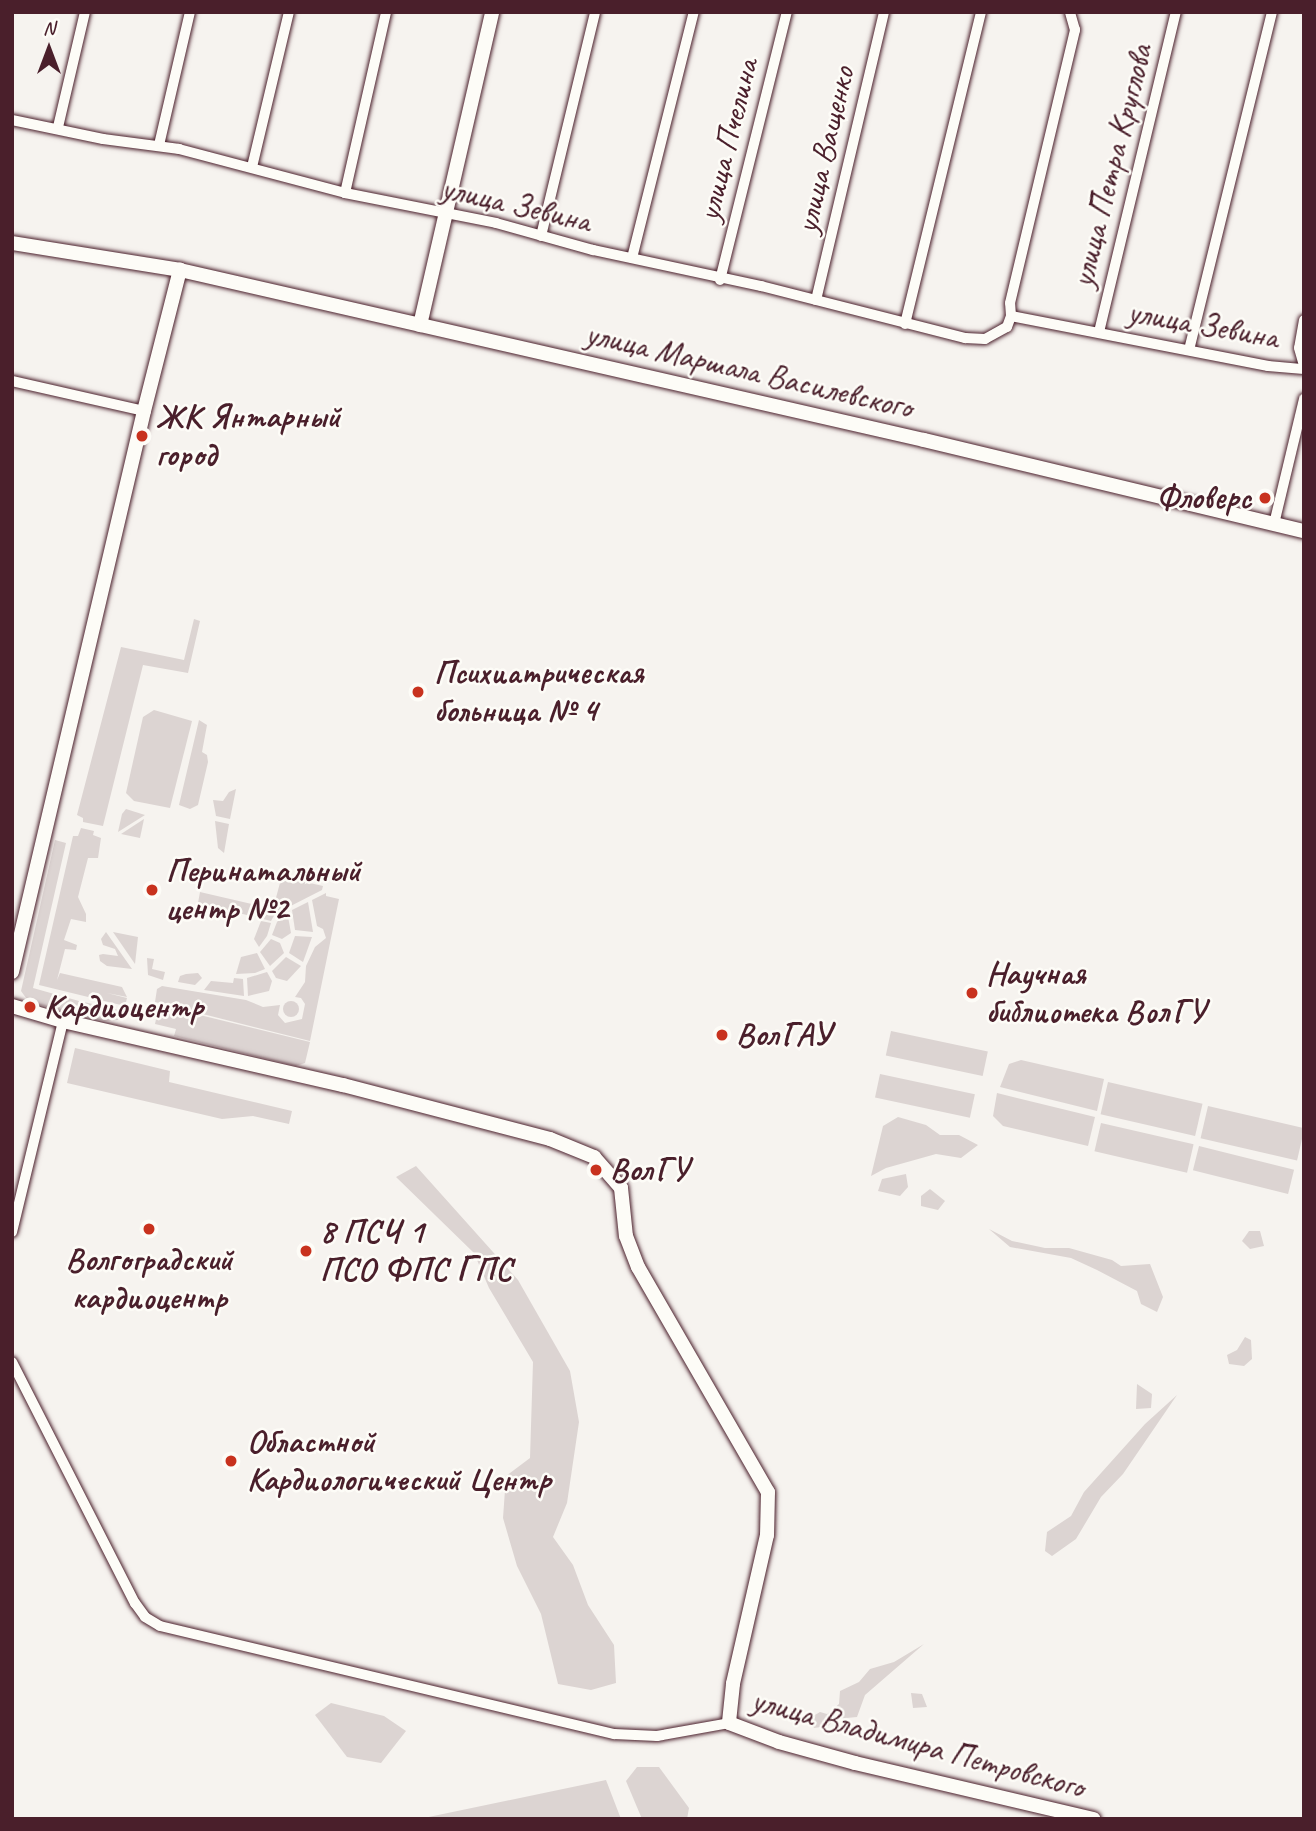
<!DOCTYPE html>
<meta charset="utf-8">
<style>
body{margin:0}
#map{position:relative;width:1316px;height:1831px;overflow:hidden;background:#f6f3ef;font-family:Caveat,sans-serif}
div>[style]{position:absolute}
.green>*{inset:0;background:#dcd4d2;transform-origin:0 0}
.round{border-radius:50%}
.roads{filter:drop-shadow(0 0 2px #4a1f2b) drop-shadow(0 0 2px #4a1f2b)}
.street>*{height:10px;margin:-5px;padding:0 5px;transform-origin:5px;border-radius:5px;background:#fdfcf7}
.secondary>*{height:14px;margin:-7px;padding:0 7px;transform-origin:7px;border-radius:7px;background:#fdfcf7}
.dots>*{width:19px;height:19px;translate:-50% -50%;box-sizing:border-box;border:4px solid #fdfcf7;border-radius:50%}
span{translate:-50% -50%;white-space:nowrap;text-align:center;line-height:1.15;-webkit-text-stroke:5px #fdfcf7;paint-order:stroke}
.street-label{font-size:33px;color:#4a1f2b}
.poi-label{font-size:33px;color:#4a1f2b;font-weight:700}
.left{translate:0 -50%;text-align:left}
.right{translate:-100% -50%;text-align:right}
.frame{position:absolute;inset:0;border:14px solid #4a1f2b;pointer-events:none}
.north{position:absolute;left:14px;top:14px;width:70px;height:70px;-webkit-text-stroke:5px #fdfcf7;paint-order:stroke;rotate:0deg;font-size:19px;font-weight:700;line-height:28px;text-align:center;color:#4a1f2b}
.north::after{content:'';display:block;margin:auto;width:24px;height:32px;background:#4a1f2b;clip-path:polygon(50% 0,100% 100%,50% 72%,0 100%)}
</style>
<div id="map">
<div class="green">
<div style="clip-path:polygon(194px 619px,200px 621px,188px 673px,143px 665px,103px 826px,83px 822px,83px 818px,77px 815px,121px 647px,184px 660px)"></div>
<div style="clip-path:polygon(154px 710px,192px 721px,170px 808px,134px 801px,126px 793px,143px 717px)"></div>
<div style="clip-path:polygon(199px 720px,207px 725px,202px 752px,207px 755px,208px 762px,198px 805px,190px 809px,179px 805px)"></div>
<div style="clip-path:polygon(236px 789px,230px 819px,216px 816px,213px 800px,223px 801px,229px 792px)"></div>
<div style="clip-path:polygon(126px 809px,145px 815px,118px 832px,122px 814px)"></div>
<div style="clip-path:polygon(144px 819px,140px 838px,121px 834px)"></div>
<div style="clip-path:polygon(215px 821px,229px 824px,224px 853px,218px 848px)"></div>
<div style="clip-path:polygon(81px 828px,94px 831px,93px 835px,101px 838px,98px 858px,88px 858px,78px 897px,86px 914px,86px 922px,71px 919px,64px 940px,77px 945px,76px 950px,65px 949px,57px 980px,60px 973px,122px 987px,127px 997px,107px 993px,127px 998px,125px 1006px,39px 985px,73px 836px,78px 836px)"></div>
<div style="clip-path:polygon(55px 840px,66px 843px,33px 988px,79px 1001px,76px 1014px,29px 1002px,21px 991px)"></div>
<div style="clip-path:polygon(288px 878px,323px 886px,322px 890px,275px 914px,271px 921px,198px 903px,200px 892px,273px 909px,281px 879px)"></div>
<div style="clip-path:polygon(326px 893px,326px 896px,339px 899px,310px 1041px,155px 1002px,157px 989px,162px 986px,246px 1000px,263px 1007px,280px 1005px,278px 1015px,285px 1023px,302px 1019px,305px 1004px,301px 998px,295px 997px,305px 982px,306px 966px,315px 947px,326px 938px,323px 929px,317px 926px,312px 900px)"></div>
<div style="clip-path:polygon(308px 902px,313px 932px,295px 930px,292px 910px)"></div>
<div style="clip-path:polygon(287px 911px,291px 933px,282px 939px,272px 935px,277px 922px)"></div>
<div style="clip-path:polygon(261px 921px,271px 923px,267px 936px,259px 947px,254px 939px)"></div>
<div style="clip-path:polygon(106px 932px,132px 969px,107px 966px,100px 961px,99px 955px,103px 954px,118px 956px,115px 949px,103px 945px,101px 939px)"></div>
<div style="clip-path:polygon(113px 932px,138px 937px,135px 964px)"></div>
<div style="clip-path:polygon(295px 936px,312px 937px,303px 962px,289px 953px)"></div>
<div style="clip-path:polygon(271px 939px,280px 943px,284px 953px,270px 966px,260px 952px)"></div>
<div style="clip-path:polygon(257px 953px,265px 969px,255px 973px,236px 974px,241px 957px)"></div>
<div style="clip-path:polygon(286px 957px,301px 966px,287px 981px,276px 978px,272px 971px)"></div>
<div style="clip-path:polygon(147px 958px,154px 959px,152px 969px,165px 972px,163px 980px,148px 975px)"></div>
<div style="clip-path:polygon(267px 972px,272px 981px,269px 991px,248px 996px,247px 978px)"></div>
<div style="clip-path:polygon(198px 973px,202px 978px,195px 985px,178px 982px,180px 976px,186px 974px)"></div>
<div style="clip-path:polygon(234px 978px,243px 979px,244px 996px,204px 990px,211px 981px,233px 983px)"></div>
<div class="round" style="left:283px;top:1001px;width:16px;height:16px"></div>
<div style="clip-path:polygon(84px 1002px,123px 1011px,118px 1020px,105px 1021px,81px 1016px)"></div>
<div style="clip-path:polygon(159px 1005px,310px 1042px,305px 1063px,296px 1066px,174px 1036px,176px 1029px,155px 1024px)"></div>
<div style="left:891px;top:1031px;width:99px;height:25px;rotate:12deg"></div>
<div style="clip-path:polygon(75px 1048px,170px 1071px,169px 1082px,292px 1111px,289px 1124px,253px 1116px,222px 1119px,67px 1083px)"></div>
<div style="clip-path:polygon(1021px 1060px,1104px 1079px,1097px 1111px,1000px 1087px,1009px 1064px)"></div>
<div style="left:880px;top:1074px;width:97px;height:24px;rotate:12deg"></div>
<div style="left:1108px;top:1082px;width:97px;height:33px;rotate:13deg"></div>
<div style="clip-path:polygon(997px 1093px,1095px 1117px,1088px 1146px,1003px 1126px,993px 1116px)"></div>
<div style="left:1208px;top:1106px;width:99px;height:33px;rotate:13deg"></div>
<div style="clip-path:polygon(898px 1117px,926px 1125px,940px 1135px,959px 1135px,978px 1145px,961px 1158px,936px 1154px,886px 1168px,871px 1176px,883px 1126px)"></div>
<div style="left:1101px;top:1123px;width:95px;height:29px;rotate:13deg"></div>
<div style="left:1199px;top:1146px;width:98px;height:25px;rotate:14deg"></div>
<div style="clip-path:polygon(416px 1166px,518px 1280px,570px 1371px,579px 1422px,567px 1503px,553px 1537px,573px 1565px,588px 1605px,614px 1645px,616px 1683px,591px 1690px,558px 1684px,541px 1614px,517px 1566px,503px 1518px,506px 1476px,530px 1458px,533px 1362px,489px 1288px,474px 1253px,396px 1177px)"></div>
<div style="clip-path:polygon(906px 1174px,908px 1187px,900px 1196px,878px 1191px,882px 1179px)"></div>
<div style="clip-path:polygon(930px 1189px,945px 1201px,938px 1210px,921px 1206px,921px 1196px)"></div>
<div style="clip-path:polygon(989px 1229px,1012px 1241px,1045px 1248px,1069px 1248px,1112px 1260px,1121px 1266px,1150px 1264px,1163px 1297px,1157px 1312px,1141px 1304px,1137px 1291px,1097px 1270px,1071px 1258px,1010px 1247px)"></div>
<div style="clip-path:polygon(1249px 1231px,1260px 1231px,1264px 1246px,1250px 1249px,1242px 1241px)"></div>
<div style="clip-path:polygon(1245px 1337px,1251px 1340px,1252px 1359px,1244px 1366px,1229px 1364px,1227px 1355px,1237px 1350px)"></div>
<div style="clip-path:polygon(1137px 1384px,1152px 1394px,1151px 1408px,1136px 1409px)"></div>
<div style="clip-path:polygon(1177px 1395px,1123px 1474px,1101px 1497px,1076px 1539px,1052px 1556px,1045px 1551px,1047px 1532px,1071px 1516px,1084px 1492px,1145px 1424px)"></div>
<div style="clip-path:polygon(924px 1644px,865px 1695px,857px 1717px,836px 1719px,828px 1726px,814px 1728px,808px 1719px,820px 1712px,827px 1714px,839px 1704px,840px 1691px,859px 1682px,870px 1669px,894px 1662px)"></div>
<div style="clip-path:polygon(911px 1693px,922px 1694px,927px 1707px,913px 1708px)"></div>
<div style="clip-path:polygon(331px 1703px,384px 1716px,406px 1731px,381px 1763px,347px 1757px,315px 1715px)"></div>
<div style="clip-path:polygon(637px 1767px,659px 1767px,689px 1808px,687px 1819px,642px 1819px,626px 1781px)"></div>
<div style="clip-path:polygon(606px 1780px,621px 1819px,419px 1819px)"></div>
</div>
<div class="roads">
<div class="street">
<div style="left:12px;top:120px;width:93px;rotate:11.8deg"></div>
<div style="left:103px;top:139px;width:77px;rotate:7.5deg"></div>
<div style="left:179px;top:149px;width:172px;rotate:14.8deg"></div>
<div style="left:345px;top:193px;width:154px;rotate:11.2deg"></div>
<div style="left:496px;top:223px;width:101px;rotate:15.6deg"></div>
<div style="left:593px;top:250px;width:172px;rotate:12.1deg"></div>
<div style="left:761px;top:286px;width:211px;rotate:14.3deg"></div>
<div style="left:965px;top:338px;width:20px;rotate:3deg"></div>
<div style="left:985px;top:339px;width:25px;rotate:-29deg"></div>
<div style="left:1007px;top:327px;width:12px;rotate:-70deg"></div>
<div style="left:1011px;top:316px;width:13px;rotate:-94deg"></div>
<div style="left:1010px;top:303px;width:281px;rotate:-76.6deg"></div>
<div style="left:1075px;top:30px;width:19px;rotate:-106deg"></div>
<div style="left:58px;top:127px;width:118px;rotate:-76.8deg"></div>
<div style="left:159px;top:145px;width:137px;rotate:-76.9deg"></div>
<div style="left:252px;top:167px;width:159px;rotate:-76.6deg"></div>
<div style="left:345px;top:193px;width:186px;rotate:-77.2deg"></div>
<div style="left:541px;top:236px;width:230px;rotate:-76.4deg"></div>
<div style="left:632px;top:258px;width:254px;rotate:-75.9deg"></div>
<div style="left:720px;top:280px;width:276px;rotate:-76deg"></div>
<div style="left:816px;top:300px;width:296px;rotate:-76.7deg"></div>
<div style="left:1011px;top:316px;width:262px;rotate:11deg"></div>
<div style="left:1268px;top:366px;width:36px;rotate:5deg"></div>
<div style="left:1304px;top:320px;width:28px;rotate:100deg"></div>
<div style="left:1299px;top:348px;width:18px;rotate:74deg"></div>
<div style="left:905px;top:324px;width:321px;rotate:-76.3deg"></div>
<div style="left:1099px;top:332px;width:329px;rotate:-76.5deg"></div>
<div style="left:1189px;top:350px;width:348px;rotate:-76.2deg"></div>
<div style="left:12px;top:381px;width:135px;rotate:12.8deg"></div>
<div style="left:1274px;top:524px;width:129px;rotate:-76.5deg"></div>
<div style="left:12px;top:1232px;width:217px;rotate:-76.4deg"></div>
<div style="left:12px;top:1362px;width:271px;rotate:63deg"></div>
<div style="left:135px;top:1603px;width:17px;rotate:54deg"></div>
<div style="left:145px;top:1617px;width:17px;rotate:31deg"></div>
<div style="left:160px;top:1626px;width:467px;rotate:13.4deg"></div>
<div style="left:614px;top:1734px;width:43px;rotate:2.7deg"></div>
<div style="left:657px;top:1736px;width:73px;rotate:-10.2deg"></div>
</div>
<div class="secondary">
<div style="left:12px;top:243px;width:170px;rotate:9.1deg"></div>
<div style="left:180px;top:270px;width:763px;rotate:12.87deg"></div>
<div style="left:924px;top:440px;width:391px;rotate:13.5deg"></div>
<div style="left:420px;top:325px;width:321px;rotate:-77deg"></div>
<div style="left:12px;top:972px;width:576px;rotate:-76.76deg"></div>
<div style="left:144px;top:411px;width:146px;rotate:-75.7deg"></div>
<div style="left:12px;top:1006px;width:53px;rotate:16.4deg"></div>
<div style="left:63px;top:1021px;width:287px;rotate:12.9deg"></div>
<div style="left:343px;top:1085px;width:214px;rotate:14.6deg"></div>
<div style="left:550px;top:1139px;width:48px;rotate:22.2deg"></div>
<div style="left:594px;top:1157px;width:41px;rotate:48.9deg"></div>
<div style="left:621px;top:1188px;width:48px;rotate:84.1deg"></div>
<div style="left:626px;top:1236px;width:33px;rotate:69deg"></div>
<div style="left:638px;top:1267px;width:260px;rotate:60deg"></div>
<div style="left:768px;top:1492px;width:43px;rotate:91.3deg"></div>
<div style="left:767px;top:1535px;width:153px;rotate:102.9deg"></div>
<div style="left:733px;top:1684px;width:39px;rotate:96deg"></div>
<div style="left:729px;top:1723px;width:53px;rotate:20.8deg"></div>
<div style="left:779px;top:1742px;width:79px;rotate:15.4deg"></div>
<div style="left:855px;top:1763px;width:245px;rotate:13.2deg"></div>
</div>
</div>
<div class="dots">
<div style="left:142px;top:436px;background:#c8321e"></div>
<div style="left:1265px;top:498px;background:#c8321e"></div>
<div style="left:418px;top:692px;background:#c8321e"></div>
<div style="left:152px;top:890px;background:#c8321e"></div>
<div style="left:972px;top:993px;background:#c8321e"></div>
<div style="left:30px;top:1007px;background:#c8321e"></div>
<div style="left:722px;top:1035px;background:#c8321e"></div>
<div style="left:596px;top:1170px;background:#c8321e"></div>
<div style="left:149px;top:1229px;background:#c8321e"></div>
<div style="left:306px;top:1251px;background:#c8321e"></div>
<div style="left:231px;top:1461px;background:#c8321e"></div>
</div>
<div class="street-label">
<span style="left:728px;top:140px;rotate:-76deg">улица Пчелина</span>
<span style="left:825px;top:150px;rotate:-77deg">улица Ващенко</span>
<span style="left:1112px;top:166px;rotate:-76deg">улица Петра Круглова</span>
<span style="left:516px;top:205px;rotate:13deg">улица Зевина</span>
<span style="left:1203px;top:325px;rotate:10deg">улица Зевина</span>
<span style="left:749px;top:371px;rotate:13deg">улица Маршала Василевского</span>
<span style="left:918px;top:1744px;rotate:15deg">улица Владимира Петровского</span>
</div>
<div class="poi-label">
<span class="left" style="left:156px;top:436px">ЖК Янтарный<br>город</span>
<span class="right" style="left:1251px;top:498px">Фловерс</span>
<span class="left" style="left:434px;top:692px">Психиатрическая<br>больница № 4</span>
<span class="left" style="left:166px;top:890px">Перинатальный<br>центр №2</span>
<span class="left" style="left:986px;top:993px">Научная<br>библиотека ВолГУ</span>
<span class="left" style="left:44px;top:1007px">Кардиоцентр</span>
<span class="left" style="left:736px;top:1035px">ВолГАУ</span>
<span class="left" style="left:610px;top:1170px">ВолГУ</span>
<span class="left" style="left:320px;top:1251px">8 ПСЧ 1<br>ПСО ФПС ГПС</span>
<span style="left:149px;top:1279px">Волгоградский<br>кардиоцентр</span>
<span class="left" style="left:247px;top:1461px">Областной<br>Кардиологический Центр</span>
</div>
<div class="frame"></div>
<div class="north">N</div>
</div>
